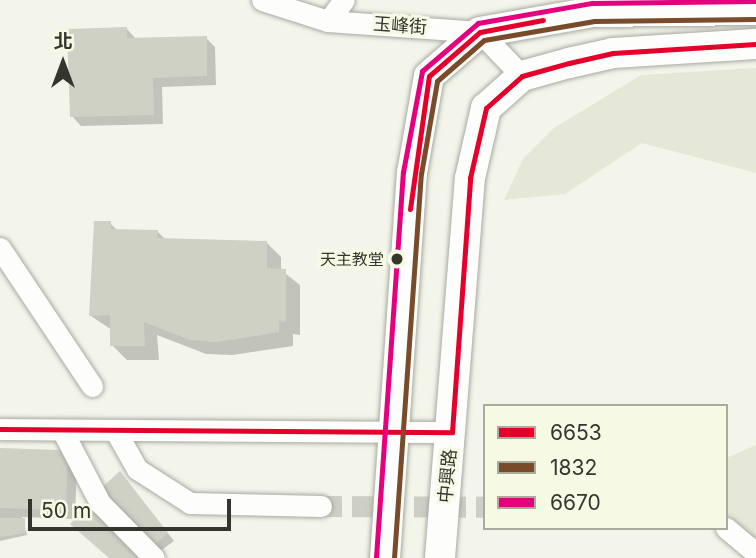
<!DOCTYPE html>
<meta charset="utf-8">
<style>
body{margin:0}
#map{position:relative;width:756px;height:558px;overflow:hidden;background:#f3f5ea;font-family:Inter,"Noto Sans TC",sans-serif}
div>[style]{position:absolute}
.green>*{inset:0;background:#e5e8d6}
.shadow>*{inset:0;background:#0003}
.building>*{inset:0;background:#cfd1c5;transform-origin:0 0}
.street-tunnel>*{height:21px;margin-top:-10.5px;transform-origin:0;background:repeating-linear-gradient(90deg,#cdcfc4 0 21px,transparent 0 31px)}
.roads{filter:drop-shadow(0 0 2px #a8aaa1) drop-shadow(0 0 2px #a8aaa1)}
.street>*{height:21px;margin:-10.5px;padding:0 10.5px;transform-origin:10.5px;border-radius:10.5px;background:#fdfefc}
.secondary>*{height:30px;margin:-15px;padding:0 15px;transform-origin:15px;border-radius:15px;background:#fdfefc}
.bus-1>*{height:5px;margin:-2.5px;padding:0 2.5px;transform-origin:2.5px;border-radius:2.5px;background:#e4002b}
.bus-2>*{height:5px;margin:-2.5px;padding:0 2.5px;transform-origin:2.5px;border-radius:2.5px;background:#7a4b2a}
.bus-3>*{height:5px;margin:-2.5px;padding:0 2.5px;transform-origin:2.5px;border-radius:2.5px;background:#e5007d}
.dots>*{width:19px;height:19px;translate:-50% -50%;box-sizing:border-box;border:4px solid #f6fae5;border-radius:50%}
span{translate:-50% -50%;white-space:nowrap;text-align:center;line-height:1.15;-webkit-text-stroke:6px #f6fae5;paint-order:stroke}
.bus-label{font-size:16px;color:#34362e}
.right{translate:-100% -50%;text-align:right}
.street-label{font-size:18px;color:#34362e}
.legend{position:absolute;left:483px;top:404px;width:245px;height:126px;box-sizing:border-box;background:#f6fae5;border:2px solid #a8ac9c;margin:0;padding:9px 12px;list-style:none;font-size:21px;color:#34362e}
.legend li{display:flex;align-items:center;gap:14px;height:35px}
.legend b{width:35px;border:2px solid #a8ac9c}
.north{position:absolute;left:28px;top:28px;width:70px;height:70px;-webkit-text-stroke:5px #f6fae5;paint-order:stroke;rotate:0deg;font-size:19px;font-weight:700;line-height:28px;text-align:center;color:#34362e}
.north::after{content:'';display:block;margin:auto;width:24px;height:32px;background:#34362e;clip-path:polygon(50% 0,100% 100%,50% 72%,0 100%)}
.scale{position:absolute;left:28px;top:499px;width:203px;height:32px;box-sizing:border-box;border:4px solid #34362e;border-top:0;padding-left:9px;font-size:21px;line-height:24px;white-space:nowrap;color:#34362e;-webkit-text-stroke:5px #f6fae5;paint-order:stroke}
</style>
<div id="map">
<div class="green">
<div style="clip-path:polygon(756px 68px,756px 173px,642px 143px,565px 194px,504px 200px,523px 159px,554px 128px,641px 75px)"></div>
<div style="clip-path:polygon(756px 445px,756px 558px,726px 528px,726px 458px)"></div>
</div>
<div class="shadow">
<div style="clip-path:polygon(127px 29px,137px 40px,206px 38px,215px 47px,216px 85px,162px 87px,163px 124px,81px 126px,72px 116px)"></div>
<div style="clip-path:polygon(110px 223px,118px 231px,157px 231px,166px 240px,267px 243px,281px 257px,281px 270px,300px 285px,300px 335px,293px 334px,293px 346px,232px 355px,206px 354px,157px 335px,159px 360px,127px 360px,112px 345px,112px 330px,91px 316px)"></div>
<div style="clip-path:polygon(0 450px,77px 461px,75px 519px,22px 517px,27px 535px,0 541px)"></div>
<div style="clip-path:polygon(126px 480px,174px 541px,159px 552px,153px 546px)"></div>
</div>
<div class="building">
<div style="clip-path:polygon(127px 27px,127px 38px,207px 36px,207px 76px,153px 78px,154px 115px,70px 117px,67px 29px)"></div>
<div style="clip-path:polygon(94px 221px,111px 221px,111px 229px,158px 230px,157px 238px,267px 241px,267px 268px,286px 269px,286px 322px,279px 321px,279px 332px,217px 342px,190px 340px,144px 322px,145px 346px,110px 346px,110px 315px,89px 316px)"></div>
<div style="left:0;top:448px;width:68px;height:60px;rotate:2deg"></div>
<div style="clip-path:polygon(120px 471px,168px 533px,151px 547px,100px 489px)"></div>
<div style="clip-path:polygon(89px 503px,141px 558px,109px 558px,70px 524px)"></div>
<div style="clip-path:polygon(0 518px,25px 518px,25px 533px,0 537px)"></div>
</div>
<div class="street-tunnel">
<div style="left:321px;top:506px;width:164px;rotate:0.3deg"></div>
</div>
<div class="roads">
<div class="street">
<div style="left:262px;top:0;width:69px;rotate:17.7deg"></div>
<div style="left:328px;top:21px;width:152px;rotate:4.1deg"></div>
<div style="left:480px;top:32px;width:61px;rotate:46.3deg"></div>
<div style="left:328px;top:21px;width:26px;rotate:-53deg"></div>
<div style="left:0;top:248px;width:166px;rotate:56.3deg"></div>
<div style="left:0;top:429px;width:452px;rotate:0.4deg"></div>
<div style="left:62px;top:430px;width:82px;rotate:62.5deg"></div>
<div style="left:100px;top:503px;width:77px;rotate:45.5deg"></div>
<div style="left:115px;top:430px;width:45px;rotate:60.6deg"></div>
<div style="left:137px;top:469px;width:63px;rotate:32.7deg"></div>
<div style="left:190px;top:503px;width:131px;rotate:1.3deg"></div>
<div style="left:726px;top:528px;width:39px;rotate:40deg"></div>
</div>
<div class="secondary">
<div style="left:385px;top:558px;width:386px;rotate:-86deg"></div>
<div style="left:412px;top:173px;width:98px;rotate:-80.1deg"></div>
<div style="left:429px;top:76px;width:67px;rotate:-40.8deg"></div>
<div style="left:480px;top:32px;width:115px;rotate:-10deg"></div>
<div style="left:593px;top:12px;width:163px;rotate:-0.7deg"></div>
<div style="left:440px;top:558px;width:381px;rotate:-85.5deg"></div>
<div style="left:470px;top:178px;width:72px;rotate:-77.1deg"></div>
<div style="left:486px;top:108px;width:48px;rotate:-41.6deg"></div>
<div style="left:522px;top:76px;width:49px;rotate:-15.5deg"></div>
<div style="left:569px;top:63px;width:45px;rotate:-12.8deg"></div>
<div style="left:613px;top:53px;width:143px;rotate:-3.6deg"></div>
</div>
</div>
<div class="bus-1">
<div style="left:410px;top:209px;width:134px;rotate:-81.9deg"></div>
<div style="left:429px;top:76px;width:67px;rotate:-40.8deg"></div>
<div style="left:480px;top:32px;width:64px;rotate:-10.8deg"></div>
<div style="left:0;top:429px;width:452px;rotate:0.4deg"></div>
<div style="left:452px;top:432px;width:255px;rotate:-85.9deg"></div>
<div style="left:470px;top:178px;width:72px;rotate:-77.1deg"></div>
<div style="left:486px;top:108px;width:48px;rotate:-41.6deg"></div>
<div style="left:522px;top:76px;width:49px;rotate:-15.5deg"></div>
<div style="left:569px;top:63px;width:45px;rotate:-12.8deg"></div>
<div style="left:613px;top:53px;width:143px;rotate:-3.6deg"></div>
</div>
<div class="bus-2">
<div style="left:394px;top:558px;width:385px;rotate:-86deg"></div>
<div style="left:421px;top:174px;width:94px;rotate:-80.2deg"></div>
<div style="left:437px;top:81px;width:62px;rotate:-41.1deg"></div>
<div style="left:484px;top:40px;width:112px;rotate:-9.8deg"></div>
<div style="left:594px;top:21px;width:162px;rotate:-0.7deg"></div>
</div>
<div class="bus-3">
<div style="left:376px;top:557px;width:386px;rotate:-86deg"></div>
<div style="left:403px;top:172px;width:103px;rotate:-79.3deg"></div>
<div style="left:422px;top:71px;width:74px;rotate:-40.6deg"></div>
<div style="left:478px;top:23px;width:116px;rotate:-10deg"></div>
<div style="left:592px;top:3px;width:164px;rotate:-0.7deg"></div>
</div>
<div class="dots">
<div style="left:397px;top:259px;background:#34362e"></div>
</div>
<div class="bus-label">
<span class="right" style="left:384px;top:259px">天主教堂</span>
</div>
<div class="street-label">
<span style="left:400px;top:26px;rotate:4deg">玉峰街</span>
<span style="left:448px;top:476px;rotate:-85deg">中興路</span>
</div>
<ul class="legend">
<li><b style="height:9px;background:#e4002b"></b>6653</li>
<li><b style="height:9px;background:#7a4b2a"></b>1832</li>
<li><b style="height:9px;background:#e5007d"></b>6670</li>
</ul>
<div class="north">北</div>
<div class="scale">50 m</div>
</div>
